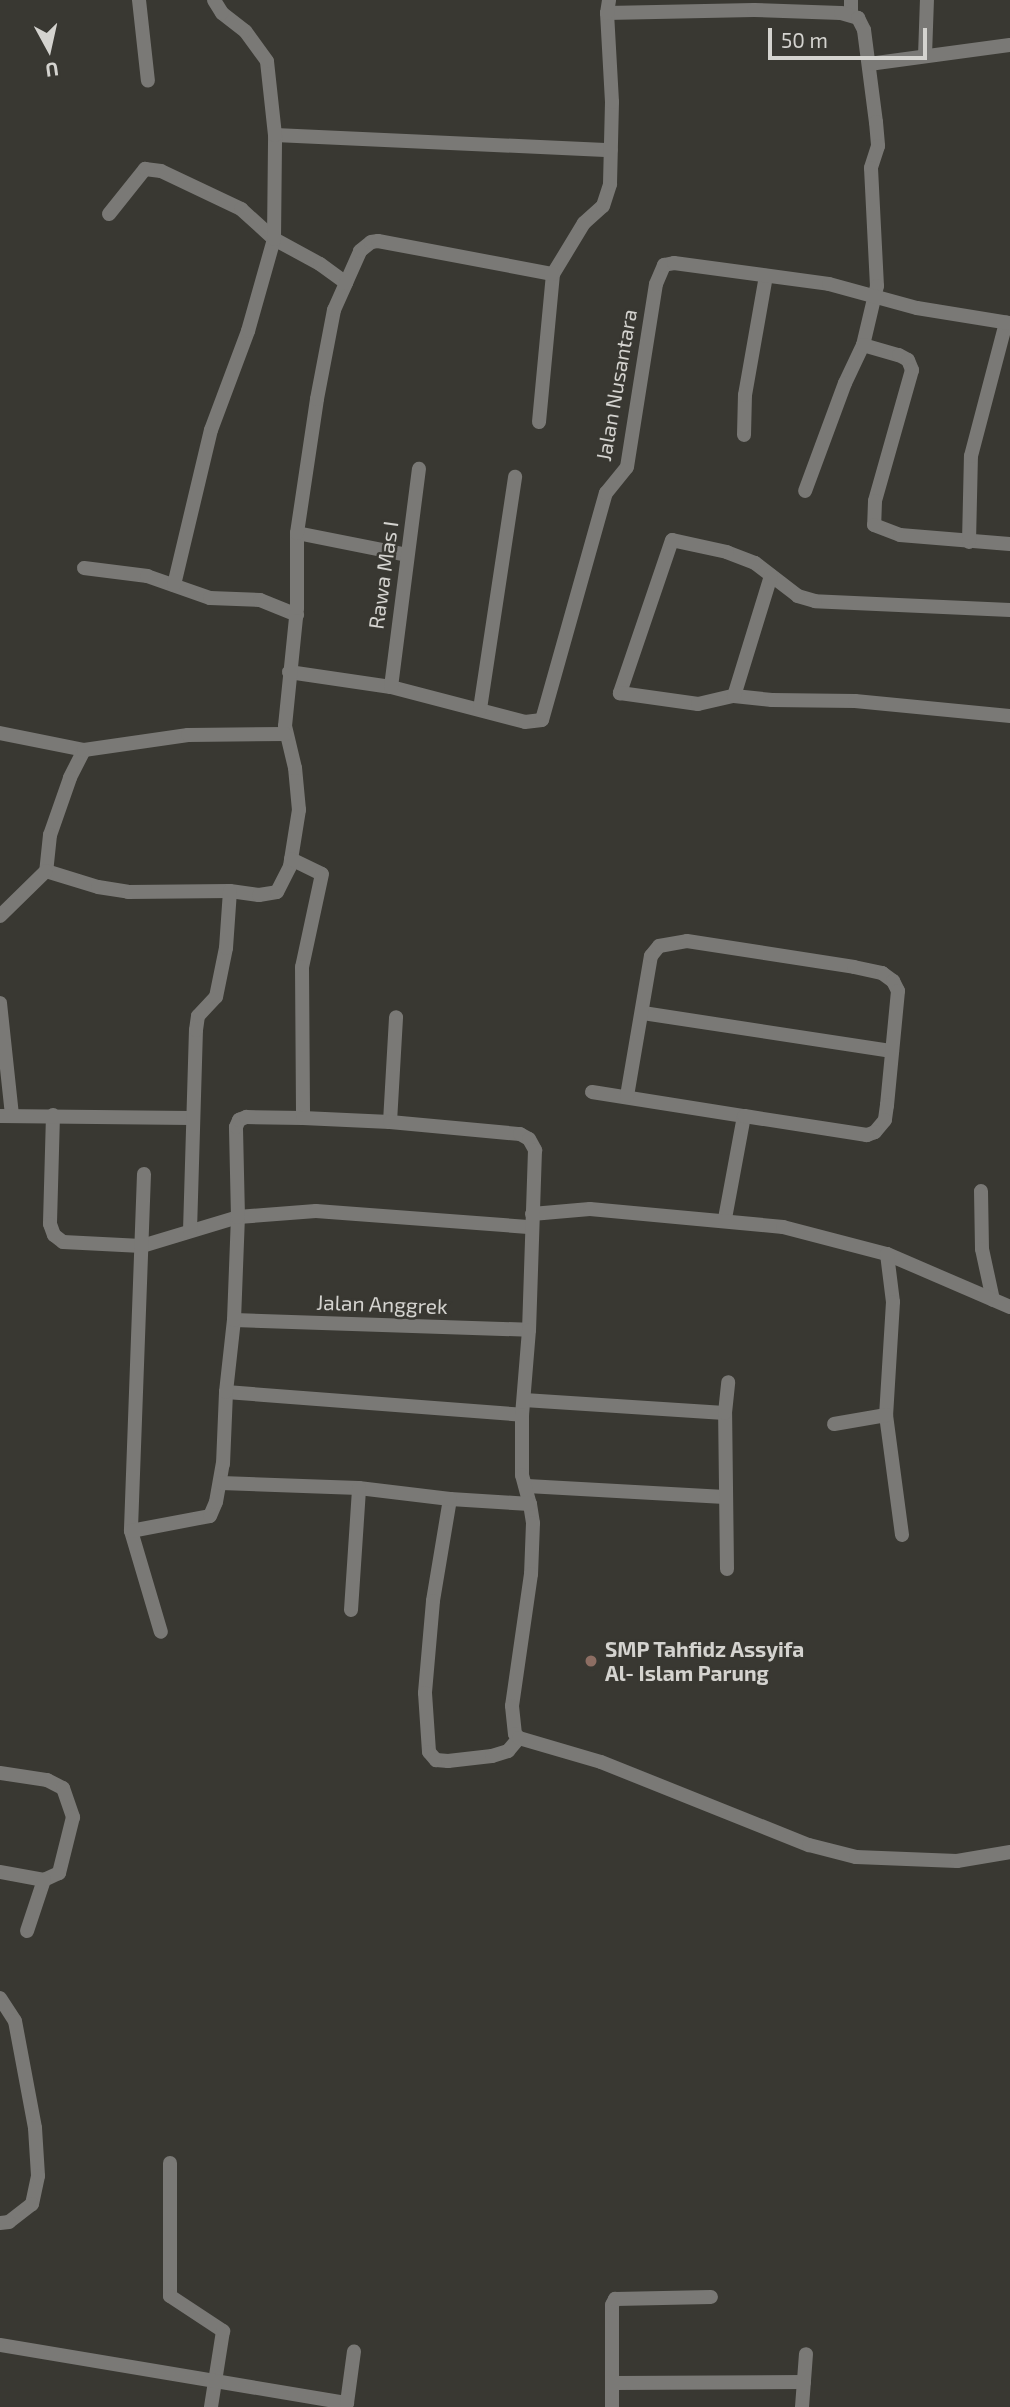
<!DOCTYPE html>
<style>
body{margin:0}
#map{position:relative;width:1010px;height:2407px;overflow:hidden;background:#393832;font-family:"Exo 2",sans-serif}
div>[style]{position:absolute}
.minor>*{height:14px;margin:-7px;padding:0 7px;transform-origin:7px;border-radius:7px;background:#7a7976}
.dots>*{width:19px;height:19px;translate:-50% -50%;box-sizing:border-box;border:4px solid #393832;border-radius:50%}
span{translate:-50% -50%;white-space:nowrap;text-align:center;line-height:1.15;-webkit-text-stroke:5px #393832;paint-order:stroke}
.street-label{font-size:21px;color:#d4d3cf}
.poi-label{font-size:21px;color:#d4d3cf;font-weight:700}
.left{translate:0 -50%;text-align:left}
.north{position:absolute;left:14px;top:14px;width:70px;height:70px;-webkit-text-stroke:5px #393832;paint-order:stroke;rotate:172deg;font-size:19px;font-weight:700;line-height:28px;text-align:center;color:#d4d3cf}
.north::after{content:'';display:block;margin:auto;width:24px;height:32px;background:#d4d3cf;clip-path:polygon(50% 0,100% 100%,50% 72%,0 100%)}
.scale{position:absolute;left:768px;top:28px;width:159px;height:32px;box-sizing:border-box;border:4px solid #d4d3cf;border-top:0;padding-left:9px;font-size:21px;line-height:24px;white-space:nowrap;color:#d4d3cf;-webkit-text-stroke:5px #393832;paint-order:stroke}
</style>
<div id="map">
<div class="minor">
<div style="left:139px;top:0;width:81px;rotate:83.7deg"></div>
<div style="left:851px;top:0;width:14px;rotate:90deg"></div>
<div style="left:607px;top:13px;width:147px;rotate:-1.2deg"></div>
<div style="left:754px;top:10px;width:87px;rotate:2deg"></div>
<div style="left:841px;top:13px;width:18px;rotate:16deg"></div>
<div style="left:858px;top:18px;width:13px;rotate:63deg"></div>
<div style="left:864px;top:30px;width:93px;rotate:82.6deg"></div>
<div style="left:876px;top:122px;width:24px;rotate:85deg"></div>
<div style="left:878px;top:146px;width:23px;rotate:108deg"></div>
<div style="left:871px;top:168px;width:118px;rotate:87.1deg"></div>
<div style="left:877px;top:286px;width:61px;rotate:103.3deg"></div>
<div style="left:863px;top:345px;width:42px;rotate:115.3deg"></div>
<div style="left:845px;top:383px;width:115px;rotate:110.3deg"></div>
<div style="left:925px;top:56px;width:56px;rotate:-88deg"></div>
<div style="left:869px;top:64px;width:142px;rotate:-7.7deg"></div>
<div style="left:275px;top:135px;width:336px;rotate:2.6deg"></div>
<div style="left:109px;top:214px;width:58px;rotate:-51.3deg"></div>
<div style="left:145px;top:169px;width:16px;rotate:7deg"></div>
<div style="left:161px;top:171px;width:89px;rotate:25.4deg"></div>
<div style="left:241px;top:209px;width:45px;rotate:42.3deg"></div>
<div style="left:274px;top:239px;width:52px;rotate:28.5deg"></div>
<div style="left:320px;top:264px;width:32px;rotate:36deg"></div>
<div style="left:863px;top:345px;width:37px;rotate:16deg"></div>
<div style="left:899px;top:355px;width:10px;rotate:29deg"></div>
<div style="left:908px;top:360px;width:11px;rotate:68deg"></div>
<div style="left:912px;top:370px;width:136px;rotate:105.8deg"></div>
<div style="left:875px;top:501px;width:24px;rotate:92deg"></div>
<div style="left:874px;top:525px;width:28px;rotate:21deg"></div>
<div style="left:900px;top:535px;width:110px;rotate:4.7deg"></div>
<div style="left:539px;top:422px;width:149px;rotate:-84.6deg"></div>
<div style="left:553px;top:274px;width:60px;rotate:-58.7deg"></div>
<div style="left:584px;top:223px;width:25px;rotate:-42deg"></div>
<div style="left:603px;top:206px;width:23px;rotate:-72deg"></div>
<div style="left:610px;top:184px;width:82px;rotate:-88.6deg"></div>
<div style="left:612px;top:102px;width:89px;rotate:-93.2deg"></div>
<div style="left:607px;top:13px;width:13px;rotate:-81deg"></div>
<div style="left:744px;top:435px;width:40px;rotate:-88.6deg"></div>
<div style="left:745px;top:395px;width:121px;rotate:-80deg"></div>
<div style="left:297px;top:533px;width:112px;rotate:11.3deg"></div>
<div style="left:969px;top:542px;width:86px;rotate:-88.7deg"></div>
<div style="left:971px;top:456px;width:138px;rotate:-75.3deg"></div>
<div style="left:84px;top:568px;width:64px;rotate:7.2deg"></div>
<div style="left:147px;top:576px;width:67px;rotate:19.2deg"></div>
<div style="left:210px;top:598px;width:50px;rotate:2.3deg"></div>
<div style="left:260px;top:600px;width:40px;rotate:22deg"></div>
<div style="left:174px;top:585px;width:159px;rotate:-76.6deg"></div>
<div style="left:211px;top:430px;width:106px;rotate:-69.5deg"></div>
<div style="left:248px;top:331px;width:96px;rotate:-74.2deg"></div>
<div style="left:274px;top:239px;width:104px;rotate:-89.4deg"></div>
<div style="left:275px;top:135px;width:74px;rotate:-96.2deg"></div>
<div style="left:267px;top:61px;width:37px;rotate:-126deg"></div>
<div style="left:245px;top:31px;width:29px;rotate:-142deg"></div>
<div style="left:222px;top:13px;width:15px;rotate:-122deg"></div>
<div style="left:1010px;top:610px;width:195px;rotate:-177.4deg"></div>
<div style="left:815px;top:601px;width:18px;rotate:-164deg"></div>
<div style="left:798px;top:596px;width:54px;rotate:-142.5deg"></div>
<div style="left:755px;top:563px;width:30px;rotate:-159deg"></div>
<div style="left:727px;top:552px;width:56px;rotate:-167.7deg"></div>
<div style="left:672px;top:540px;width:162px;rotate:108.8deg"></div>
<div style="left:620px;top:693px;width:79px;rotate:8deg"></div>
<div style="left:698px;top:704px;width:37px;rotate:-13deg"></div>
<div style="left:734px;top:696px;width:38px;rotate:6deg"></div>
<div style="left:772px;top:700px;width:83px;rotate:0.7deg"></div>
<div style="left:855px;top:701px;width:156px;rotate:5.5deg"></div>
<div style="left:289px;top:672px;width:103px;rotate:8.4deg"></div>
<div style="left:391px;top:687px;width:138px;rotate:14.6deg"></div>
<div style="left:525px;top:722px;width:17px;rotate:-7deg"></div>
<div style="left:542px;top:720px;width:236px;rotate:-74.3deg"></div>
<div style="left:606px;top:493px;width:33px;rotate:-51deg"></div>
<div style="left:627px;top:467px;width:185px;rotate:-81deg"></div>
<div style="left:656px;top:284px;width:21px;rotate:-67deg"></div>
<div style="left:664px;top:265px;width:10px;rotate:-11deg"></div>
<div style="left:674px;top:263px;width:156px;rotate:7.7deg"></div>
<div style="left:829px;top:284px;width:91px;rotate:15.3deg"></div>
<div style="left:917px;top:308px;width:94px;rotate:9.2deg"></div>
<div style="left:391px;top:687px;width:220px;rotate:-82.7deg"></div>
<div style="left:734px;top:696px;width:126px;rotate:-72.9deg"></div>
<div style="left:480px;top:709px;width:235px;rotate:-81.4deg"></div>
<div style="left:0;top:733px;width:86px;rotate:11.4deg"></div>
<div style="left:84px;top:750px;width:31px;rotate:117deg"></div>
<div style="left:70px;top:778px;width:60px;rotate:109.3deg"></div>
<div style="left:50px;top:835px;width:36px;rotate:96deg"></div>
<div style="left:46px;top:871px;width:54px;rotate:17.1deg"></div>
<div style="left:98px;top:887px;width:30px;rotate:9deg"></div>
<div style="left:128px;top:892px;width:102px;rotate:-0.6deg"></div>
<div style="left:230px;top:891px;width:29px;rotate:8deg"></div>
<div style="left:259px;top:895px;width:18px;rotate:-9deg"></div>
<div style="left:277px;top:892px;width:29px;rotate:-63deg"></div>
<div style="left:290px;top:866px;width:57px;rotate:-80.9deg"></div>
<div style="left:299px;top:810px;width:42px;rotate:-95.4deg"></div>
<div style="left:295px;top:768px;width:43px;rotate:-103.4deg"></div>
<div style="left:285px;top:726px;width:119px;rotate:-84.2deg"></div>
<div style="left:297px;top:608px;width:75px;rotate:-90deg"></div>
<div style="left:297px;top:533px;width:135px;rotate:-81.5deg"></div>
<div style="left:317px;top:399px;width:91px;rotate:-79.2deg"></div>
<div style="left:334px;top:310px;width:30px;rotate:-66deg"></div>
<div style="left:346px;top:283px;width:35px;rotate:-66deg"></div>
<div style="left:360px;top:251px;width:14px;rotate:-39deg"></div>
<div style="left:371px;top:242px;width:7px;rotate:-8deg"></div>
<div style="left:378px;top:241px;width:178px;rotate:10.7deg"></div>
<div style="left:84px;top:750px;width:105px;rotate:-8.2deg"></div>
<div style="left:188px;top:735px;width:97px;rotate:-0.6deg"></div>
<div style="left:291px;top:859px;width:34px;rotate:26deg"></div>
<div style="left:322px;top:874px;width:95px;rotate:102.1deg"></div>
<div style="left:302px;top:967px;width:151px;rotate:89.6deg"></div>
<div style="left:0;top:916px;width:64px;rotate:-44.4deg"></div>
<div style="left:0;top:1003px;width:113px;rotate:83.9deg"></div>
<div style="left:643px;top:1013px;width:252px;rotate:8.7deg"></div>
<div style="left:592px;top:1092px;width:154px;rotate:9deg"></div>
<div style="left:744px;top:1116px;width:105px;rotate:100.5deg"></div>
<div style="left:627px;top:1096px;width:142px;rotate:-80.3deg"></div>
<div style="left:651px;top:956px;width:13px;rotate:-51deg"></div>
<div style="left:659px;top:946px;width:28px;rotate:-10deg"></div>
<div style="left:687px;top:941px;width:169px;rotate:8.8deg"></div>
<div style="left:854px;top:967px;width:29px;rotate:12deg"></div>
<div style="left:882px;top:973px;width:14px;rotate:36deg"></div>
<div style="left:893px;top:981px;width:11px;rotate:63deg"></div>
<div style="left:898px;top:991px;width:115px;rotate:95.5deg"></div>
<div style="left:887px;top:1105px;width:15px;rotate:98deg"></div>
<div style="left:885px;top:1120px;width:16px;rotate:130deg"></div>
<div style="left:875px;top:1132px;width:9px;rotate:159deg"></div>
<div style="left:867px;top:1135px;width:124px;rotate:-171.2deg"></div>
<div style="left:53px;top:1115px;width:109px;rotate:91.6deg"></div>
<div style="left:50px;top:1224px;width:12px;rotate:70deg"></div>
<div style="left:54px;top:1235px;width:11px;rotate:38deg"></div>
<div style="left:63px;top:1242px;width:79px;rotate:2.9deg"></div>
<div style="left:142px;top:1246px;width:100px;rotate:-16.8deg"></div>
<div style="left:238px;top:1217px;width:78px;rotate:-4.4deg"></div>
<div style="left:316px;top:1211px;width:216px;rotate:4.3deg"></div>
<div style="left:0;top:1116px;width:191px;rotate:0.6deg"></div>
<div style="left:390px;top:1122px;width:105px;rotate:-86.7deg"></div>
<div style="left:144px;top:1174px;width:357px;rotate:92.1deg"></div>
<div style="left:131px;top:1531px;width:105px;rotate:73.5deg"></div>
<div style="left:981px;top:1191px;width:58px;rotate:89deg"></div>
<div style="left:982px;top:1249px;width:52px;rotate:77.8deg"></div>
<div style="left:532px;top:1214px;width:58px;rotate:-4.9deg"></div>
<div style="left:590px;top:1209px;width:194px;rotate:5.3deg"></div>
<div style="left:783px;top:1227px;width:107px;rotate:14.6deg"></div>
<div style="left:887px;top:1254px;width:134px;rotate:23.3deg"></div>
<div style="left:190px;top:1231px;width:201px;rotate:-88.3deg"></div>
<div style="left:196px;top:1030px;width:14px;rotate:-82deg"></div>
<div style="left:198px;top:1016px;width:26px;rotate:-47deg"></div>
<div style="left:216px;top:997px;width:50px;rotate:-78.5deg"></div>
<div style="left:226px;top:948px;width:57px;rotate:-86deg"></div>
<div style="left:887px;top:1254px;width:48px;rotate:82.9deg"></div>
<div style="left:893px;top:1302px;width:113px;rotate:93.5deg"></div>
<div style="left:886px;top:1415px;width:121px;rotate:82.4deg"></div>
<div style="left:234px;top:1320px;width:295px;rotate:1.9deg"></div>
<div style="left:226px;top:1392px;width:297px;rotate:4.4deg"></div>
<div style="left:524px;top:1400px;width:201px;rotate:3.7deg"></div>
<div style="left:834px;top:1424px;width:53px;rotate:-9.8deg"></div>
<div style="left:527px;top:1486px;width:198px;rotate:3.2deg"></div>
<div style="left:450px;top:1499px;width:103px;rotate:99.5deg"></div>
<div style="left:433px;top:1601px;width:92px;rotate:95deg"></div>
<div style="left:425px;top:1693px;width:59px;rotate:86.1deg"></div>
<div style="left:429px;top:1752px;width:11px;rotate:49deg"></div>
<div style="left:436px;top:1760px;width:12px;rotate:5deg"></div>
<div style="left:448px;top:1761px;width:44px;rotate:-6.5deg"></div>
<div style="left:492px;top:1756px;width:17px;rotate:-17deg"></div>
<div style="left:508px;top:1751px;width:17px;rotate:-50deg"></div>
<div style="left:530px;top:1504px;width:19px;rotate:81deg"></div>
<div style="left:533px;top:1523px;width:51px;rotate:92.2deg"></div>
<div style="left:531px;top:1574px;width:133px;rotate:98.2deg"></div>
<div style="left:512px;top:1706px;width:28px;rotate:84deg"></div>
<div style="left:515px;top:1734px;width:6px;rotate:45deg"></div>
<div style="left:519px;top:1738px;width:85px;rotate:16.3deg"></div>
<div style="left:601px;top:1762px;width:224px;rotate:21.8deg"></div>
<div style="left:809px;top:1845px;width:49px;rotate:14.3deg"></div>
<div style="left:856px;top:1857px;width:101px;rotate:2.3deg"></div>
<div style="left:957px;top:1861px;width:54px;rotate:-9.6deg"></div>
<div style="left:131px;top:1531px;width:80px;rotate:-10.8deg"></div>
<div style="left:210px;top:1516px;width:15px;rotate:-67deg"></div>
<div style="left:216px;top:1502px;width:39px;rotate:-80deg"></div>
<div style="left:223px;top:1464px;width:72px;rotate:-87.6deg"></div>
<div style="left:226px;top:1392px;width:72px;rotate:-83.7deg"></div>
<div style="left:234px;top:1320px;width:103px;rotate:-87.8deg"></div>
<div style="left:238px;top:1217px;width:90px;rotate:-91.3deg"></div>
<div style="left:236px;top:1127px;width:8px;rotate:-67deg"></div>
<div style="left:239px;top:1120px;width:8px;rotate:-23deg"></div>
<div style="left:246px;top:1117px;width:57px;rotate:1deg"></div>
<div style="left:303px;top:1118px;width:87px;rotate:2.6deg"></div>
<div style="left:390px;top:1122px;width:131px;rotate:5.3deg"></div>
<div style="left:520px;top:1134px;width:10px;rotate:29deg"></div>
<div style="left:529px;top:1139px;width:13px;rotate:61deg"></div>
<div style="left:535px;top:1150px;width:180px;rotate:91.9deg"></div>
<div style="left:529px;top:1330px;width:85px;rotate:94.7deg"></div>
<div style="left:522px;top:1415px;width:60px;rotate:90deg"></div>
<div style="left:522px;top:1475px;width:30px;rotate:75deg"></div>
<div style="left:530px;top:1504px;width:80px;rotate:-176.4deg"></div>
<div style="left:450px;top:1499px;width:92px;rotate:-173.1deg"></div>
<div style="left:359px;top:1488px;width:138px;rotate:-177.9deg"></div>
<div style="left:727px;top:1569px;width:156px;rotate:-90.7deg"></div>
<div style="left:725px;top:1413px;width:31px;rotate:-84deg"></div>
<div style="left:351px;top:1610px;width:122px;rotate:-86.2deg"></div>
<div style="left:0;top:1773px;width:48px;rotate:8.5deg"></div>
<div style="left:47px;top:1780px;width:18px;rotate:27deg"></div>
<div style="left:63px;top:1788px;width:31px;rotate:71deg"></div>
<div style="left:73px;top:1817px;width:58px;rotate:104deg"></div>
<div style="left:59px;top:1873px;width:17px;rotate:155deg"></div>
<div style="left:44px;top:1880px;width:45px;rotate:-169.7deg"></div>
<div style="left:27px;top:1931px;width:54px;rotate:-71.6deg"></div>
<div style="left:0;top:1998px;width:27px;rotate:57deg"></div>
<div style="left:15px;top:2021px;width:109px;rotate:79.4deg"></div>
<div style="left:35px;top:2128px;width:48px;rotate:86.4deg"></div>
<div style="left:38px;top:2176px;width:29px;rotate:102deg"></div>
<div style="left:32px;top:2204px;width:29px;rotate:142deg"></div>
<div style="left:9px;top:2222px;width:9px;rotate:174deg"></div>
<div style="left:170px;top:2163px;width:133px;rotate:90deg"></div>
<div style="left:170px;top:2296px;width:64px;rotate:33.4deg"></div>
<div style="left:223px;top:2331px;width:77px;rotate:99deg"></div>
<div style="left:0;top:2345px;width:352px;rotate:9.5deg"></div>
<div style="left:347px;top:2403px;width:52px;rotate:-82.3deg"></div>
<div style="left:613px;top:2383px;width:191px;rotate:-0.3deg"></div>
<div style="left:612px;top:2407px;width:102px;rotate:-90deg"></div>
<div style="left:612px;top:2305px;width:7px;rotate:-63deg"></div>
<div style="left:615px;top:2299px;width:96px;rotate:-1.2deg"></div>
<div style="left:802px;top:2407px;width:53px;rotate:-85.7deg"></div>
</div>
<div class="dots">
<div style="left:591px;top:1661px;background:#8d6e63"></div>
</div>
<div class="street-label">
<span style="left:616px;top:385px;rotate:-80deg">Jalan Nusantara</span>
<span style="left:383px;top:575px;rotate:-82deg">Rawa Mas I</span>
<span style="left:382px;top:1304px;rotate:2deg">Jalan Anggrek</span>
</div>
<div class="poi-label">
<span class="left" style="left:605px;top:1661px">SMP Tahfidz Assyifa<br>Al- Islam Parung</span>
</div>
<div class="north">U</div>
<div class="scale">50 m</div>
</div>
